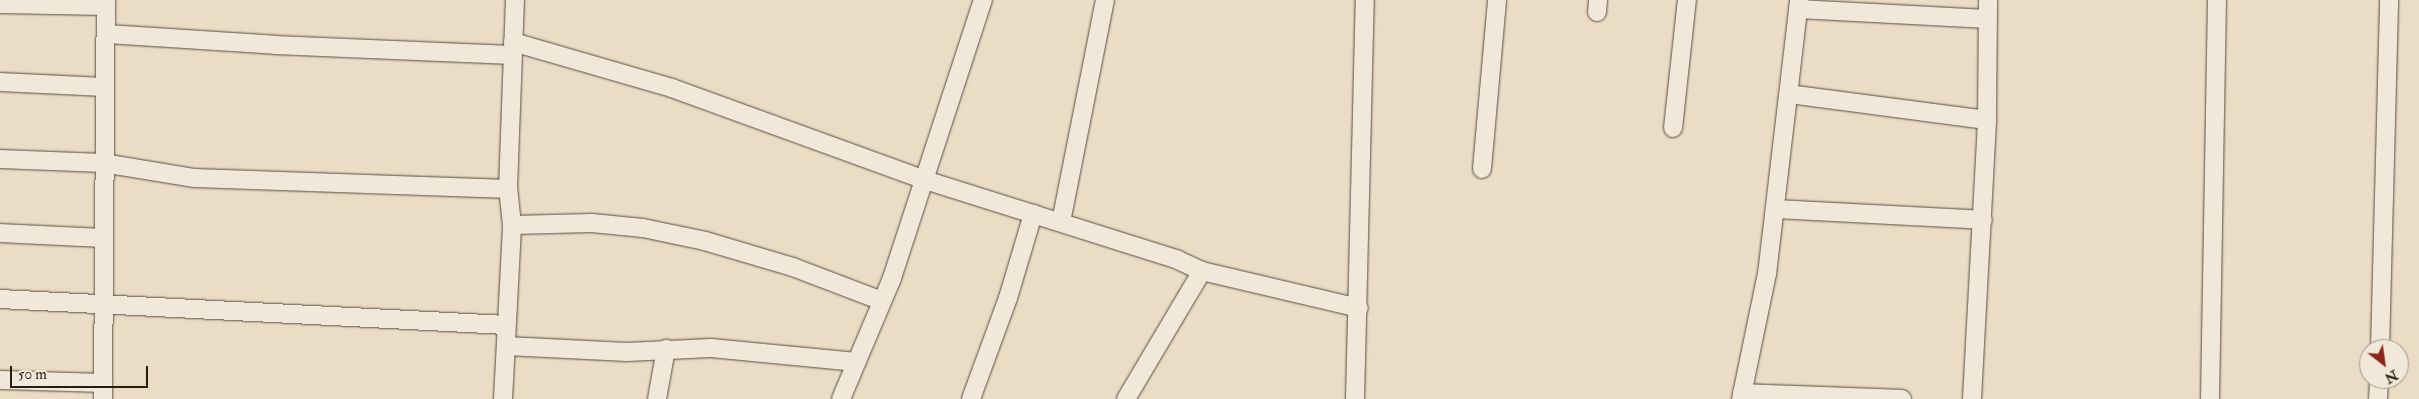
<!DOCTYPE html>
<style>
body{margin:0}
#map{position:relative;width:2419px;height:399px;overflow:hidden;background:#ebdcc5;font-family:"IM FELL Double Pica",serif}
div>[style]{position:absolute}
.roads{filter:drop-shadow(0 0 1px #574d3f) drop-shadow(0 0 1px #574d3f)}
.minor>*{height:18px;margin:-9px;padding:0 9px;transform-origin:9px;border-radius:9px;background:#f2e8d9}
span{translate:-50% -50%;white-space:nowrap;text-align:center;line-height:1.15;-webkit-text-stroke:4px #f2e8d9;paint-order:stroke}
.north{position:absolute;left:2359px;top:339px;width:50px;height:50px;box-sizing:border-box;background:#f2e8d9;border:1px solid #a09789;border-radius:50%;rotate:150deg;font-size:14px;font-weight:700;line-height:20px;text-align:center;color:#261d12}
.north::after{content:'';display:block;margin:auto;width:18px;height:22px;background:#8f2418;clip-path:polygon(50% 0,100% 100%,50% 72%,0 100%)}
.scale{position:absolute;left:10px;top:366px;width:138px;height:22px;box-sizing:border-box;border:2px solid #261d12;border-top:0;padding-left:6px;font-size:15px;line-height:18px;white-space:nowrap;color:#261d12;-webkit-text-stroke:4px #f2e8d9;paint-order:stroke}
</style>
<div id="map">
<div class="roads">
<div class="minor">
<div style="left:0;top:4px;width:106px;rotate:1.1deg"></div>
<div style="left:1798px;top:9px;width:190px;rotate:3deg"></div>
<div style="left:1597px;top:12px;width:12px;rotate:-85deg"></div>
<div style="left:107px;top:34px;width:168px;rotate:3.7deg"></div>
<div style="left:275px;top:45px;width:237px;rotate:2.4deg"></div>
<div style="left:513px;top:42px;width:166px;rotate:16.1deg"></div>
<div style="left:672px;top:88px;width:269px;rotate:20deg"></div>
<div style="left:925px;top:180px;width:265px;rotate:17.5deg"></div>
<div style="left:1178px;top:260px;width:26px;rotate:25deg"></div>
<div style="left:1202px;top:271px;width:161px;rotate:13.3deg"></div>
<div style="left:0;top:82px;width:104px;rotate:2.8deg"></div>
<div style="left:1789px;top:94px;width:200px;rotate:7.5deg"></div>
<div style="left:1673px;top:128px;width:129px;rotate:-83.8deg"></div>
<div style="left:0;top:159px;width:103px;rotate:2.2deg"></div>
<div style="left:103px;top:163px;width:93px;rotate:9.3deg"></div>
<div style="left:195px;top:178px;width:313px;rotate:2deg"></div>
<div style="left:1482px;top:169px;width:170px;rotate:-84.9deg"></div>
<div style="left:1775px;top:209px;width:208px;rotate:3deg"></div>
<div style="left:1061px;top:222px;width:226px;rotate:-78.8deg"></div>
<div style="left:512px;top:225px;width:80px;rotate:-1.4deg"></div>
<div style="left:592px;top:223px;width:51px;rotate:5.6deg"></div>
<div style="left:643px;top:228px;width:63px;rotate:11.8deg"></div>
<div style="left:705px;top:241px;width:92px;rotate:16.5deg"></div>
<div style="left:793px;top:267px;width:95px;rotate:20.9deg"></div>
<div style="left:0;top:233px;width:104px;rotate:2.8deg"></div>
<div style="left:0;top:299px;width:507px;rotate:2.94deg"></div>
<div style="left:506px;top:346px;width:121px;rotate:2.8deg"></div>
<div style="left:627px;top:352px;width:84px;rotate:-2.7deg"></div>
<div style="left:711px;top:348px;width:146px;rotate:5.5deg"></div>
<div style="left:2380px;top:349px;width:349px;rotate:-88.5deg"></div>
<div style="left:0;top:380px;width:103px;rotate:1.7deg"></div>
<div style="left:1742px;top:393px;width:160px;rotate:2.1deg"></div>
<div style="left:103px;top:399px;width:399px;rotate:-89.6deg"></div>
<div style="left:503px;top:399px;width:174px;rotate:-87deg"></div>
<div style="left:512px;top:225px;width:36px;rotate:-96deg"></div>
<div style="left:508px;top:189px;width:189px;rotate:-87.9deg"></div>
<div style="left:657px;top:399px;width:51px;rotate:-79.8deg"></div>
<div style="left:841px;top:399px;width:131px;rotate:-67.1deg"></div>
<div style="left:892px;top:278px;width:293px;rotate:-71.9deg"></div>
<div style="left:971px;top:399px;width:108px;rotate:-69.9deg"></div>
<div style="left:1008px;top:298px;width:88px;rotate:-73.4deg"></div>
<div style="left:1126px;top:399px;width:149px;rotate:-59.3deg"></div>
<div style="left:1355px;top:399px;width:399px;rotate:-88.6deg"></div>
<div style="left:1741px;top:399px;width:128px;rotate:-78.3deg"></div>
<div style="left:1767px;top:274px;width:276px;rotate:-83.3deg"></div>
<div style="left:1972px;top:399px;width:279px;rotate:-86.9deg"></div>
<div style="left:1987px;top:120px;width:120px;rotate:-89.5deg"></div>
<div style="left:2210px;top:399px;width:399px;rotate:-89deg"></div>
<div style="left:2378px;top:399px;width:20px;rotate:-87deg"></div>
</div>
</div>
<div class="north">N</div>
<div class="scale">50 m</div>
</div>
